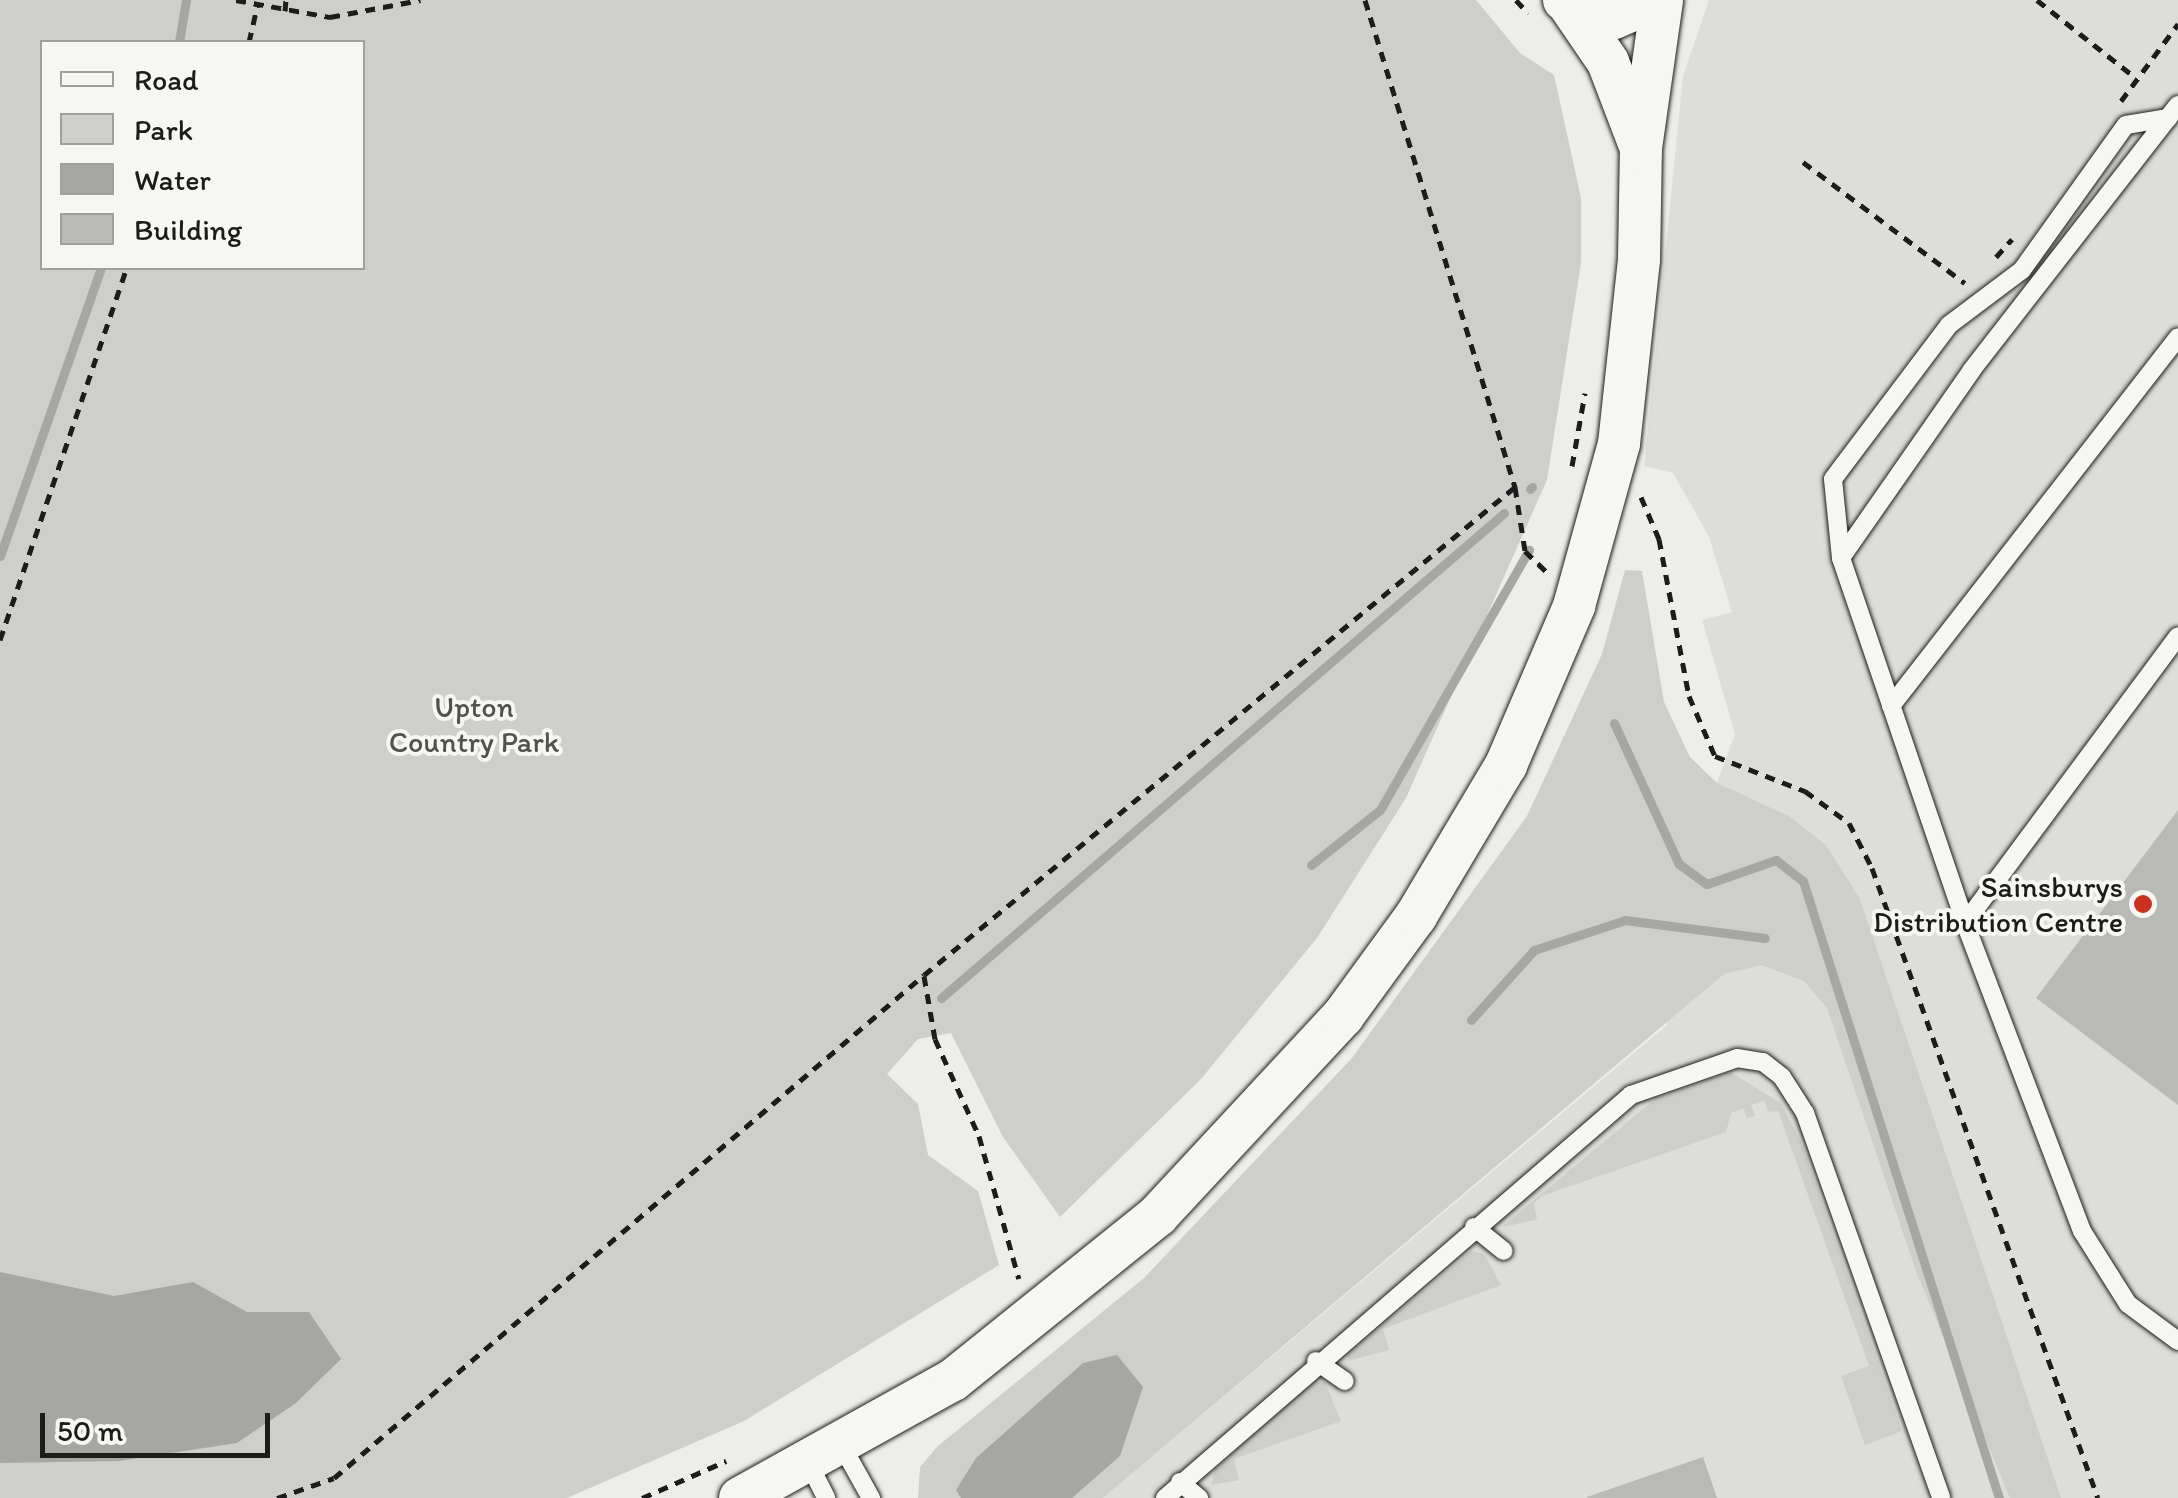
<!DOCTYPE html>
<style>
body{margin:0}
#map{position:relative;width:2178px;height:1498px;overflow:hidden;background:#edede9;font-family:Itim,sans-serif}
div>[style]{position:absolute}
.built>*{inset:0;background:#ddddda}
.green>*{inset:0;background:#cececb}
.water>*{inset:0;background:#a6a6a3}
.stream>*{height:9px;margin:-4.5px;padding:0 4.5px;transform-origin:4.5px;border-radius:4.5px;background:#a6a6a3}
.building>*{inset:0;background:#b9b9b6}
.path>*{height:5px;margin-top:-2.5px;transform-origin:0;background:repeating-linear-gradient(90deg,#1c1c1c 0 10px,transparent 0 18px)}
.roads{filter:drop-shadow(0 0 2px #1c1c1c) drop-shadow(0 0 2px #1c1c1c)}
.service>*{height:18px;margin:-9px;padding:0 9px;transform-origin:9px;border-radius:9px;background:#f6f6f2}
.tertiary>*{height:42px;margin:-21px;padding:0 21px;transform-origin:21px;border-radius:21px;background:#f6f6f2}
.dots>*{width:28px;height:28px;translate:-50% -50%;box-sizing:border-box;border:5px solid #f6f6f2;border-radius:50%}
span{translate:-50% -50%;white-space:nowrap;text-align:center;line-height:1.15;-webkit-text-stroke:8px #f6f6f2;paint-order:stroke}
.park-label{font-size:30px;color:#515151}
.poi-label{font-size:30px;color:#1c1c1c}
.right{translate:-100% -50%;text-align:right}
.legend{position:absolute;left:40px;top:40px;width:325px;height:230px;box-sizing:border-box;background:#f6f6f2;border:2px solid #9f9f9c;margin:0;padding:12px 18px;list-style:none;font-size:30px;color:#1c1c1c}
.legend li{display:flex;align-items:center;gap:20px;height:50px}
.legend b{width:50px;border:2px solid #9f9f9c}
.scale{position:absolute;left:40px;top:1413px;width:230px;height:45px;box-sizing:border-box;border:5px solid #1c1c1c;border-top:0;padding-left:12px;font-size:30px;line-height:35px;white-space:nowrap;color:#1c1c1c;-webkit-text-stroke:8px #f6f6f2;paint-order:stroke}
</style>
<div id="map">
<div class="built">
<div style="clip-path:polygon(1709px 0,2178px 0,2178px 1498px,1103px 1498px,1667px 1025px,1717px 783px,1735px 734px,1702px 620px,1732px 612px,1709px 537px,1673px 473px,1644px 466px,1683px 76px)"></div>
</div>
<div class="green">
<div style="clip-path:polygon(evenodd,0 0,1476px 0,1520px 53px,1554px 75px,1581px 198px,1581px 263px,1547px 480px,1406px 798px,1317px 938px,1201px 1079px,1060px 1217px,1003px 1137px,951px 1033px,918px 1039px,887px 1074px,918px 1104px,928px 1155px,978px 1191px,999px 1265px,744px 1421px,567px 1498px,0 1498px,0 0,42px 42px,362px 42px,362px 268px,42px 268px,42px 42px)"></div>
<div style="clip-path:polygon(1625px 570px,1642px 571px,1664px 702px,1690px 757px,1717px 783px,1789px 816px,1826px 845px,1860px 899px,2061px 1498px,2010px 1498px,1916px 1271px,1827px 1008px,1804px 981px,1761px 965px,1724px 974px,1103px 1498px,918px 1498px,920px 1467px,938px 1446px,1144px 1278px,1352px 1058px,1527px 816px,1602px 654px)"></div>
<div style="clip-path:polygon(1730px 1072px,1781px 1103px,1802px 1144px,1902px 1431px,1865px 1445px,1841px 1376px,1869px 1366px,1778px 1111px,1768px 1112px,1764px 1101px,1751px 1105px,1755px 1116px,1747px 1118px,1743px 1108px,1731px 1113px,1726px 1132px,1542px 1196px,1534px 1203px,1537px 1220px,1502px 1227px,1655px 1099px)"></div>
<div style="clip-path:polygon(1471px 1251px,1484px 1254px,1501px 1285px,1383px 1329px,1389px 1350px,1348px 1361px,1347px 1355px)"></div>
<div style="clip-path:polygon(1315px 1381px,1325px 1382px,1341px 1421px,1234px 1459px,1239px 1480px,1211px 1485px,1215px 1469px)"></div>
</div>
<div class="water">
<div style="clip-path:polygon(0 1272px,114px 1296px,193px 1282px,247px 1312px,309px 1312px,341px 1359px,296px 1403px,237px 1443px,119px 1461px,0 1463px)"></div>
<div style="clip-path:polygon(1117px 1355px,1143px 1387px,1120px 1456px,1072px 1498px,961px 1498px,956px 1490px,976px 1458px,1083px 1363px)"></div>
</div>
<div class="stream">
<div style="left:179px;top:42px;width:43px;rotate:-80.5deg"></div>
<div style="left:1530px;top:489px;width:3px;rotate:-45deg"></div>
<div style="left:0;top:556px;width:305px;rotate:-70.7deg"></div>
<div style="left:1614px;top:723px;width:155px;rotate:65.3deg"></div>
<div style="left:1679px;top:864px;width:34px;rotate:36deg"></div>
<div style="left:1707px;top:884px;width:73px;rotate:-19.2deg"></div>
<div style="left:1776px;top:860px;width:34px;rotate:38deg"></div>
<div style="left:1803px;top:881px;width:647px;rotate:72.38deg"></div>
<div style="left:1311px;top:865px;width:88px;rotate:-38.6deg"></div>
<div style="left:1380px;top:810px;width:300px;rotate:-60.2deg"></div>
<div style="left:941px;top:998px;width:743px;rotate:-40.74deg"></div>
<div style="left:1471px;top:1020px;width:94px;rotate:-48deg"></div>
<div style="left:1534px;top:950px;width:96px;rotate:-18.2deg"></div>
<div style="left:1625px;top:920px;width:141px;rotate:7.3deg"></div>
</div>
<div class="building">
<div style="clip-path:polygon(2178px 810px,2178px 1105px,2036px 998px)"></div>
<div style="clip-path:polygon(1703px 1457px,1717px 1498px,1587px 1498px,1587px 1497px)"></div>
</div>
<div class="path">
<div style="left:236px;top:0;width:96px;rotate:10.3deg"></div>
<div style="left:330px;top:17px;width:92px;rotate:-10.7deg"></div>
<div style="left:1365px;top:0;width:510px;rotate:72.88deg"></div>
<div style="left:1515px;top:487px;width:65px;rotate:81.1deg"></div>
<div style="left:1525px;top:551px;width:30px;rotate:44deg"></div>
<div style="left:1516px;top:0;width:18px;rotate:47deg"></div>
<div style="left:2037px;top:0;width:126px;rotate:38.2deg"></div>
<div style="left:285px;top:11px;width:11px;rotate:-85deg"></div>
<div style="left:249px;top:42px;width:40px;rotate:-77deg"></div>
<div style="left:2121px;top:101px;width:96px;rotate:-53.5deg"></div>
<div style="left:1803px;top:162px;width:202px;rotate:36.8deg"></div>
<div style="left:1996px;top:257px;width:24px;rotate:-48deg"></div>
<div style="left:1572px;top:466px;width:74px;rotate:-79.9deg"></div>
<div style="left:1641px;top:497px;width:46px;rotate:66.8deg"></div>
<div style="left:1659px;top:539px;width:160px;rotate:79.2deg"></div>
<div style="left:1689px;top:696px;width:65px;rotate:66.6deg"></div>
<div style="left:1715px;top:756px;width:97px;rotate:21.3deg"></div>
<div style="left:1805px;top:791px;width:54px;rotate:36deg"></div>
<div style="left:1849px;top:823px;width:51px;rotate:62.9deg"></div>
<div style="left:1872px;top:868px;width:669px;rotate:70.27deg"></div>
<div style="left:0;top:640px;width:393px;rotate:-71.2deg"></div>
<div style="left:924px;top:976px;width:64px;rotate:80.1deg"></div>
<div style="left:935px;top:1039px;width:107px;rotate:65.6deg"></div>
<div style="left:979px;top:1136px;width:148px;rotate:74.4deg"></div>
<div style="left:277px;top:1498px;width:60px;rotate:-19.3deg"></div>
<div style="left:334px;top:1478px;width:775px;rotate:-40.45deg"></div>
<div style="left:924px;top:975px;width:766px;rotate:-39.55deg"></div>
<div style="left:642px;top:1498px;width:92px;rotate:-23.8deg"></div>
</div>
<div class="roads">
<div class="service">
<div style="left:2178px;top:105px;width:336px;rotate:127.9deg"></div>
<div style="left:1972px;top:370px;width:229px;rotate:124.9deg"></div>
<div style="left:1841px;top:558px;width:385px;rotate:71.2deg"></div>
<div style="left:1965px;top:923px;width:329px;rotate:69.2deg"></div>
<div style="left:2082px;top:1231px;width:86px;rotate:57.8deg"></div>
<div style="left:2128px;top:1304px;width:62px;rotate:36.5deg"></div>
<div style="left:1841px;top:558px;width:79px;rotate:-95.8deg"></div>
<div style="left:1833px;top:479px;width:193px;rotate:-53deg"></div>
<div style="left:1949px;top:325px;width:91px;rotate:-37deg"></div>
<div style="left:2022px;top:270px;width:178px;rotate:-54.4deg"></div>
<div style="left:2126px;top:125px;width:43px;rotate:-9.5deg"></div>
<div style="left:1891px;top:706px;width:467px;rotate:-52.1deg"></div>
<div style="left:1965px;top:923px;width:357px;rotate:-53.4deg"></div>
<div style="left:1474px;top:1227px;width:38px;rotate:39deg"></div>
<div style="left:1316px;top:1361px;width:35px;rotate:35deg"></div>
<div style="left:842px;top:1446px;width:60px;rotate:60.9deg"></div>
<div style="left:809px;top:1464px;width:38px;rotate:63deg"></div>
<div style="left:1180px;top:1482px;width:25px;rotate:40deg"></div>
<div style="left:1165px;top:1498px;width:616px;rotate:-40.85deg"></div>
<div style="left:1631px;top:1095px;width:112px;rotate:-19.2deg"></div>
<div style="left:1737px;top:1058px;width:26px;rotate:9deg"></div>
<div style="left:1763px;top:1062px;width:24px;rotate:38deg"></div>
<div style="left:1782px;top:1077px;width:43px;rotate:57.4deg"></div>
<div style="left:1805px;top:1113px;width:408px;rotate:70.5deg"></div>
</div>
<div class="tertiary">
<div style="left:1564px;top:0;width:53px;rotate:19.8deg"></div>
<div style="left:1614px;top:18px;width:46px;rotate:-23.2deg"></div>
<div style="left:1569px;top:5px;width:69px;rotate:55.6deg"></div>
<div style="left:1608px;top:62px;width:87px;rotate:69.1deg"></div>
<div style="left:740px;top:1498px;width:244px;rotate:-29deg"></div>
<div style="left:953px;top:1380px;width:263px;rotate:-38.8deg"></div>
<div style="left:1158px;top:1215px;width:272px;rotate:-47.1deg"></div>
<div style="left:1343px;top:1016px;width:124px;rotate:-53.9deg"></div>
<div style="left:1416px;top:916px;width:176px;rotate:-59.2deg"></div>
<div style="left:1506px;top:765px;width:173px;rotate:-66.8deg"></div>
<div style="left:1574px;top:606px;width:168px;rotate:-74.5deg"></div>
<div style="left:1619px;top:444px;width:185px;rotate:-83.8deg"></div>
<div style="left:1639px;top:260px;width:112px;rotate:-89deg"></div>
<div style="left:1641px;top:148px;width:149px;rotate:-81.9deg"></div>
</div>
</div>
<div class="dots">
<div style="left:2143px;top:904px;background:#c8321e"></div>
</div>
<div class="park-label">
<span style="left:474px;top:724px">Upton<br>Country Park</span>
</div>
<div class="poi-label">
<span class="right" style="left:2123px;top:904px">Sainsburys<br>Distribution Centre</span>
</div>
<ul class="legend">
<li><b style="height:12px;background:#f6f6f2"></b>Road</li>
<li><b style="height:28px;background:#cececb"></b>Park</li>
<li><b style="height:28px;background:#a6a6a3"></b>Water</li>
<li><b style="height:28px;background:#b9b9b6"></b>Building</li>
</ul>
<div class="scale">50 m</div>
</div>
